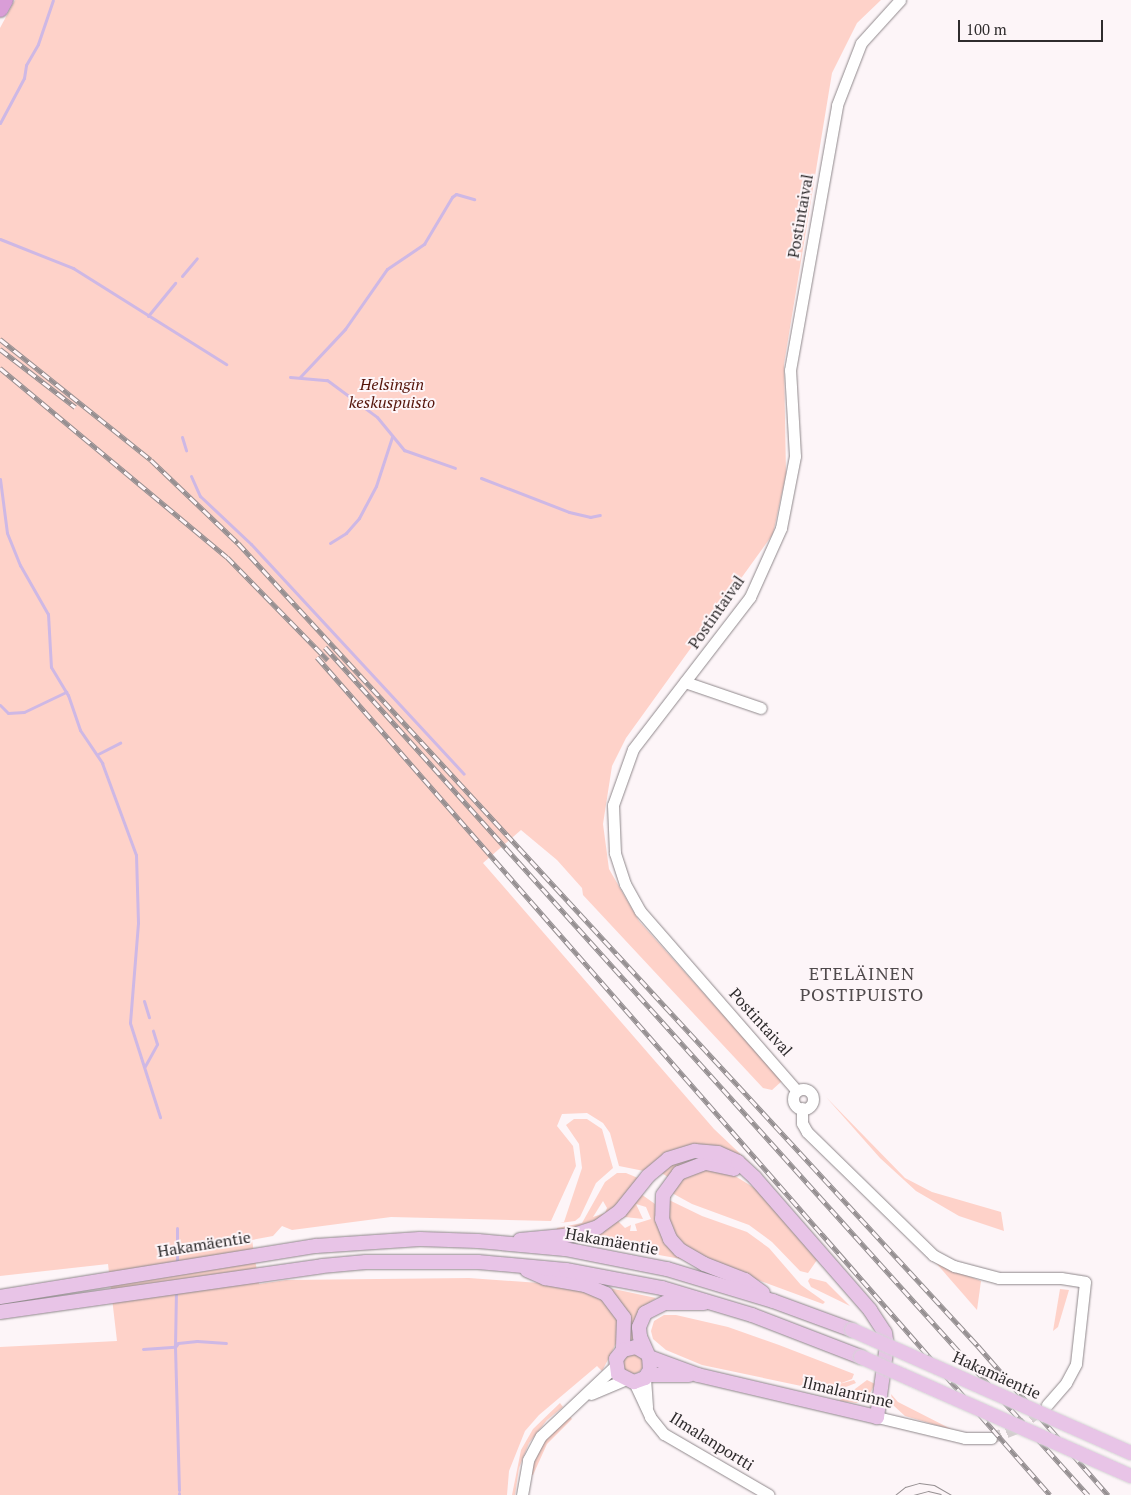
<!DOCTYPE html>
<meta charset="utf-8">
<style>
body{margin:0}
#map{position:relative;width:1131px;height:1495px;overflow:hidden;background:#fdf5f8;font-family:"PT Serif",serif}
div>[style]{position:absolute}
.green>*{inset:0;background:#fed2c9}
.round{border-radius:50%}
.stream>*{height:3px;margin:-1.5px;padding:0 1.5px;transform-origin:1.5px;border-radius:1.5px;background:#ceb8e5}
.minor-tunnel>*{height:11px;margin-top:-5.5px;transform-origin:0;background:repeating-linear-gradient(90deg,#d4cdcf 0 11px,transparent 0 16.5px)}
.roads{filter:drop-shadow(0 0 1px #8f888b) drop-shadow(0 0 1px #8f888b)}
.minor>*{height:11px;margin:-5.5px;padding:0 5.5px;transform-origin:5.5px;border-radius:5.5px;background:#fff}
.minor>.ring{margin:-5.5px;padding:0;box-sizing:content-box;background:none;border:11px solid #fff;border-radius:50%}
.major>*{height:14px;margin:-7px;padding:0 7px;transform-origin:7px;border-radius:7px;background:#e8c4e7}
.highway>*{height:16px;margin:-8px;padding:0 8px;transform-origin:8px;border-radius:8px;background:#d99dd7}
.tram>*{height:1px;margin:-0.5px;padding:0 0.5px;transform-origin:0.5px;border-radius:0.5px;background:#958f91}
.rail>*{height:5px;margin-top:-2.5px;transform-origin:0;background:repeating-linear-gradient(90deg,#fdf5f8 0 9px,#958f91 0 18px);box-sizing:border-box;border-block:1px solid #958f91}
.bridges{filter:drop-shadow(0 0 1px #d5d5d5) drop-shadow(0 0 1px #d5d5d5)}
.major-bridge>*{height:14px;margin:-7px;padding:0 7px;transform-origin:7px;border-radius:7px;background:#e8c4e7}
span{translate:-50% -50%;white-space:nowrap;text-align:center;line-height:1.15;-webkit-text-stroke:4px #fdf5f8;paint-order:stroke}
.street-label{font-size:16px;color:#2f2c2d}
.park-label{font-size:16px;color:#56160c;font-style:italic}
.neighbourhood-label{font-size:18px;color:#504a4c;letter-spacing:1px}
.scale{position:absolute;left:958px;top:20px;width:145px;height:22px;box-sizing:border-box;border:2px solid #2f2c2d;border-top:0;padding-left:6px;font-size:15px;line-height:18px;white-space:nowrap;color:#2f2c2d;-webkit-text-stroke:4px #fdf5f8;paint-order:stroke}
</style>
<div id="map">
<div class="green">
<div style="clip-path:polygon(15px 0,881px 0,857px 23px,832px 73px,784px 364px,786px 474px,773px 534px,626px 738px,612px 766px,603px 824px,609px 869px,639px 921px,782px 1081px,772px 1090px,763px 1088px,583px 895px,582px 888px,557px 860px,521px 830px,483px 863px,714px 1129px,751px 1164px,722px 1148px,693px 1146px,670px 1152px,644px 1171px,619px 1166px,610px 1133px,603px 1123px,587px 1113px,562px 1114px,557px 1126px,573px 1146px,576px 1166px,551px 1221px,391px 1217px,292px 1230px,282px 1226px,273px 1236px,252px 1240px,259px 1284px,286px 1280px,469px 1278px,554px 1284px,601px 1295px,618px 1319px,618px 1339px,610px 1356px,602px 1371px,597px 1366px,539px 1415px,525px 1431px,509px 1471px,507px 1495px,0 1495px,0 1347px,117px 1341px,108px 1264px,0 1276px,0 28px)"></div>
<div style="clip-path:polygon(826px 1097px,905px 1178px,932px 1192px,1001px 1212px,1004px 1231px,959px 1216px,916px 1191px,880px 1158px)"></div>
<div style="clip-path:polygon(574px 1119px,587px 1119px,602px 1129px,613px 1168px,596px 1183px,580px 1217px,575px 1221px,560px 1223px,564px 1222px,582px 1168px,579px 1144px,566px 1125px)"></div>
<div style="clip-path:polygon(704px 1156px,668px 1177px,660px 1172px,669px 1164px)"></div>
<div style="clip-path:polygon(701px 1169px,727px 1171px,756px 1189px,817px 1260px,808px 1273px,800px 1271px,772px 1242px,749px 1225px,692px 1204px,672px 1193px,683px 1176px)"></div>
<div style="clip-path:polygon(evenodd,626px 1173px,638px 1178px,608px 1215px,587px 1226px,556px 1231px,557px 1228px,582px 1223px,605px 1182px,617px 1173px,626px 1173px,603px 1201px,607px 1208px,605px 1213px,593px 1217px,603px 1201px)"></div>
<div style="clip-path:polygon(evenodd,641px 1194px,655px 1204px,656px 1222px,681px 1259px,577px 1240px,641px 1194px,636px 1204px,646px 1207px,651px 1219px,635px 1224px,637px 1231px,630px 1231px,631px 1225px,625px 1228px,618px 1221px,625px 1217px,643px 1219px,636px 1204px)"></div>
<div style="clip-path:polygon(669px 1200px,702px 1216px,747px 1232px,769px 1248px,801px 1285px,825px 1302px,823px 1304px,725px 1268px,681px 1244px,668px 1225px)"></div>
<div style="clip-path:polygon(936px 1263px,981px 1281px,977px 1310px)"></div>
<div style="clip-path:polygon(810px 1278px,826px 1282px,850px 1306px,811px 1287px,808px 1281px)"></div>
<div style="clip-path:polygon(609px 1288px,656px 1298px,644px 1307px,635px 1339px,630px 1340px)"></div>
<div style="clip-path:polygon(1060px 1289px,1069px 1290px,1058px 1327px,1053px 1331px)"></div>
<div style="clip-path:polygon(676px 1315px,728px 1327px,779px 1345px,854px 1374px,852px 1379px,839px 1384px,854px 1380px,856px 1383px,838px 1390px,825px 1391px,702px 1365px,666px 1350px,653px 1339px,651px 1331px,654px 1321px,664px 1315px)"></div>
<div class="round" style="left:623px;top:1354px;width:20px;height:20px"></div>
<div style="clip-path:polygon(867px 1380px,875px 1384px,867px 1399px,856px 1403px,839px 1401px)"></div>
<div style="clip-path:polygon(891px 1394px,898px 1402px,953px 1430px,905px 1416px,893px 1405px)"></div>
<div style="clip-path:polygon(560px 1403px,563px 1407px,547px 1420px,529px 1443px,519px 1468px,515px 1495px,512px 1495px,521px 1450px,533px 1429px)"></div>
<div style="clip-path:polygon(569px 1415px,572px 1419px,547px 1444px,533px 1475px,529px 1475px,543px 1442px)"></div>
</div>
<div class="stream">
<div style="left:0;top:123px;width:51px;rotate:-61.9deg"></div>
<div style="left:24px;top:78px;width:13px;rotate:-81deg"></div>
<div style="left:26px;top:65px;width:24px;rotate:-60deg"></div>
<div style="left:38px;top:44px;width:46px;rotate:-71.2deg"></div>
<div style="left:0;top:239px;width:79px;rotate:21.7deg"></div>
<div style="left:73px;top:268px;width:181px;rotate:32.1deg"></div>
<div style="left:182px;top:276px;width:23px;rotate:-50deg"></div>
<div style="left:148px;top:316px;width:43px;rotate:-50.7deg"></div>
<div style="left:290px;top:377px;width:37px;rotate:5deg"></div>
<div style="left:327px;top:380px;width:62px;rotate:36.5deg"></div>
<div style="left:377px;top:417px;width:43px;rotate:50.7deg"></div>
<div style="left:404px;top:450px;width:54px;rotate:19.4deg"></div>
<div style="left:300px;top:377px;width:66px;rotate:-46.8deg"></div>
<div style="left:345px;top:329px;width:73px;rotate:-55deg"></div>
<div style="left:387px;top:269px;width:45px;rotate:-34deg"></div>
<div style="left:424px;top:244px;width:55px;rotate:-59.2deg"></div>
<div style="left:452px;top:197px;width:5px;rotate:-37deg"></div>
<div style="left:456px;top:194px;width:19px;rotate:16deg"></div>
<div style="left:182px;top:437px;width:14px;rotate:73deg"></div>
<div style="left:191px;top:476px;width:22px;rotate:66deg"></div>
<div style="left:200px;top:496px;width:70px;rotate:43.3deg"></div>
<div style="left:251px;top:544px;width:313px;rotate:47.2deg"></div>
<div style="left:481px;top:478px;width:94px;rotate:21.1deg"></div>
<div style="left:569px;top:512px;width:22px;rotate:13deg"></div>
<div style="left:590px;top:517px;width:10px;rotate:-11deg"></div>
<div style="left:0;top:479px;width:54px;rotate:82.6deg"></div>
<div style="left:7px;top:533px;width:35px;rotate:68deg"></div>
<div style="left:20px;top:565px;width:56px;rotate:60.3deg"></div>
<div style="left:48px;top:614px;width:53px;rotate:86.8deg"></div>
<div style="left:51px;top:667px;width:33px;rotate:59deg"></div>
<div style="left:68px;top:695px;width:37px;rotate:71deg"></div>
<div style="left:80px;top:730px;width:40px;rotate:56deg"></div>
<div style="left:102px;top:763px;width:98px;rotate:69.7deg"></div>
<div style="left:136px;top:855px;width:68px;rotate:88.3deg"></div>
<div style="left:138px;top:923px;width:100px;rotate:94.6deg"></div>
<div style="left:130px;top:1023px;width:99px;rotate:72.3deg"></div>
<div style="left:330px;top:543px;width:19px;rotate:-32deg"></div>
<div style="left:346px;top:533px;width:20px;rotate:-49deg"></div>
<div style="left:359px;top:518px;width:36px;rotate:-62deg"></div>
<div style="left:376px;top:486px;width:52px;rotate:-71.9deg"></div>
<div style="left:0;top:705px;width:11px;rotate:45deg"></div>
<div style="left:8px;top:713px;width:16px;rotate:-4deg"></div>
<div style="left:24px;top:712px;width:47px;rotate:-25.5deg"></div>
<div style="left:98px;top:754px;width:25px;rotate:-27deg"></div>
<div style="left:144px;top:1001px;width:17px;rotate:73deg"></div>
<div style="left:145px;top:1066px;width:25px;rotate:-61deg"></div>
<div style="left:157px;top:1044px;width:14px;rotate:-107deg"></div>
<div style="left:177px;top:1265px;width:37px;rotate:-90deg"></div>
<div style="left:175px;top:1347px;width:55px;rotate:-89deg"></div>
<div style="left:175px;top:1347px;width:5px;rotate:-53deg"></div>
<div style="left:178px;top:1343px;width:19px;rotate:-6deg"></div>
<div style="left:197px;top:1341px;width:29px;rotate:4deg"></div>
<div style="left:143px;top:1349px;width:32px;rotate:-4deg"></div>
<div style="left:175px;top:1347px;width:143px;rotate:88.4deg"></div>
<div style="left:179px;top:1493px;width:2px;rotate:90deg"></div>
</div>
<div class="minor-tunnel">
<div style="left:991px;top:1438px;width:28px;rotate:-21deg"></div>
<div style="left:1017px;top:1428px;width:34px;rotate:-38deg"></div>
</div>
<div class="roads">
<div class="minor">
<div style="left:685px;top:682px;width:80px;rotate:18.9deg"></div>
<div class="ring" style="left:793px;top:1089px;width:9px;height:9px"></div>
<div style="left:797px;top:1091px;width:239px;rotate:-131.1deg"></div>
<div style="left:640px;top:911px;width:31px;rotate:-119deg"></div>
<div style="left:625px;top:884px;width:33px;rotate:-108deg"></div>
<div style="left:615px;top:853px;width:48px;rotate:-92.4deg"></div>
<div style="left:613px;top:805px;width:59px;rotate:-70.3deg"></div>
<div style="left:633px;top:749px;width:192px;rotate:-52.4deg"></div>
<div style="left:750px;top:597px;width:76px;rotate:-65.8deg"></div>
<div style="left:781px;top:528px;width:73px;rotate:-79deg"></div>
<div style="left:795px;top:456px;width:86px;rotate:-93.3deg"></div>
<div style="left:790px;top:370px;width:269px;rotate:-79.9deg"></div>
<div style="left:837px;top:105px;width:66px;rotate:-68.8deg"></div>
<div style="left:861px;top:43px;width:58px;rotate:-47.8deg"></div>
<div style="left:802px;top:1108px;width:15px;rotate:90deg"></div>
<div style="left:802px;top:1123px;width:10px;rotate:61deg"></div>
<div style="left:807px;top:1132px;width:176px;rotate:44.3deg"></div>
<div style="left:933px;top:1255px;width:24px;rotate:28deg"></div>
<div style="left:954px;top:1266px;width:47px;rotate:14.9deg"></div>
<div style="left:999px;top:1278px;width:62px"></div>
<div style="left:1061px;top:1278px;width:24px;rotate:9deg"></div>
<div style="left:1085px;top:1282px;width:82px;rotate:96.3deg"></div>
<div style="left:1076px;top:1364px;width:21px;rotate:118deg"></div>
<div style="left:1066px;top:1383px;width:29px;rotate:131deg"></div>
<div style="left:645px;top:1378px;width:29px;rotate:86deg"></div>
<div style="left:634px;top:1382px;width:38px;rotate:65deg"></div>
<div style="left:650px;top:1417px;width:22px;rotate:51deg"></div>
<div style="left:664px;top:1434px;width:121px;rotate:30.2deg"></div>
<div style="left:591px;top:1394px;width:36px;rotate:-23deg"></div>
<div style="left:877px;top:1417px;width:90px;rotate:13.4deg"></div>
<div style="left:965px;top:1438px;width:26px"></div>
<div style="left:522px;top:1495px;width:36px;rotate:-80deg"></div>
<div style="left:528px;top:1460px;width:27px;rotate:-62deg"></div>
<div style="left:541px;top:1436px;width:102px;rotate:-43.4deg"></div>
</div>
<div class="major">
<div style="left:734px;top:1169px;width:30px;rotate:-168deg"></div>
<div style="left:705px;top:1163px;width:28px;rotate:159deg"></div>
<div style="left:679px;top:1173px;width:27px;rotate:126deg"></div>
<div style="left:663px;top:1195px;width:24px;rotate:92deg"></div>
<div style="left:662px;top:1219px;width:22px;rotate:68deg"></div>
<div style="left:670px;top:1239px;width:15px;rotate:48deg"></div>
<div style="left:680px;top:1250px;width:28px;rotate:30deg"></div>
<div style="left:704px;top:1264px;width:44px;rotate:21.3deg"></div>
<div style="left:745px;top:1280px;width:22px;rotate:36deg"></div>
<div style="left:520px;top:1240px;width:54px;rotate:-5.3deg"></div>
<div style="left:574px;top:1235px;width:25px;rotate:-18deg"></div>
<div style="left:598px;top:1227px;width:27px;rotate:-36deg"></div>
<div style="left:620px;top:1211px;width:45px;rotate:-51.3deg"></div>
<div style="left:648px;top:1176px;width:26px;rotate:-40deg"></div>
<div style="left:668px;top:1159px;width:28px;rotate:-17deg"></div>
<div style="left:695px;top:1151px;width:23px;rotate:5deg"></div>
<div style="left:718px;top:1153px;width:22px;rotate:24deg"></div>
<div style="left:738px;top:1162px;width:23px;rotate:43deg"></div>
<div style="left:755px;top:1178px;width:175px;rotate:48.9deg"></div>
<div style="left:870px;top:1310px;width:27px;rotate:57deg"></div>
<div style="left:885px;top:1333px;width:12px;rotate:81deg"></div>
<div style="left:887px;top:1345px;width:73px;rotate:97.9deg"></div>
<div style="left:877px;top:1417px;width:184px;rotate:-166.8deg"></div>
<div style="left:698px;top:1375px;width:52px;rotate:-159.8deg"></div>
<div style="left:527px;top:1270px;width:20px;rotate:24deg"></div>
<div style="left:545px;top:1278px;width:41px;rotate:9.9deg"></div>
<div style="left:585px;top:1285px;width:23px;rotate:23deg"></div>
<div style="left:606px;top:1294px;width:30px;rotate:53deg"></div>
<div style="left:624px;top:1318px;width:32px;rotate:92deg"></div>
<div style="left:0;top:1297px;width:320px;rotate:-9.2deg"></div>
<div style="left:316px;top:1246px;width:104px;rotate:-3.9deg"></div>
<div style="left:420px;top:1239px;width:58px;rotate:2deg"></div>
<div style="left:478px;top:1241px;width:87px;rotate:5.3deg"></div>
<div style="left:565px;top:1249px;width:104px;rotate:11.1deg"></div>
<div style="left:667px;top:1269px;width:111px;rotate:16.8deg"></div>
<div style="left:773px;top:1301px;width:84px;rotate:20.2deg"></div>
<div style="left:0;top:1312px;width:325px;rotate:-8.1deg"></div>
<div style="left:322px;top:1266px;width:44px;rotate:-5.2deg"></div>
<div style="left:366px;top:1262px;width:112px"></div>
<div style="left:478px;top:1262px;width:88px;rotate:5.2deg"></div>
<div style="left:566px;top:1270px;width:98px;rotate:10.6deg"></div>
<div style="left:662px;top:1288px;width:94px;rotate:16.7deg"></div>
<div style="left:752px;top:1315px;width:117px;rotate:21.1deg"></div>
<div style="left:646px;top:1353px;width:12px;rotate:-149deg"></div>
<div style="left:636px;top:1347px;width:13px;rotate:167deg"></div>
<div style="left:623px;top:1350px;width:11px;rotate:128deg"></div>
<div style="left:616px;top:1359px;width:15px;rotate:82deg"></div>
<div style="left:618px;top:1374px;width:18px;rotate:27deg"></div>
<div style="left:634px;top:1382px;width:12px;rotate:-20deg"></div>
<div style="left:645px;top:1378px;width:9px;rotate:-58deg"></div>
<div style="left:650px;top:1370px;width:13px;rotate:-94deg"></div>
<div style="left:649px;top:1357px;width:22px;rotate:-114deg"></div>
<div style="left:640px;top:1337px;width:10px;rotate:-96deg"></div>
<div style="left:639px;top:1327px;width:15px;rotate:-67deg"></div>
<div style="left:645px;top:1313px;width:22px;rotate:-27deg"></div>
<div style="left:665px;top:1303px;width:39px"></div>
<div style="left:647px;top:1375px;width:42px"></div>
</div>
<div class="highway">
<div style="left:0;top:9px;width:10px;rotate:-61deg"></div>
</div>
</div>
<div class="tram">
<div style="left:895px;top:1495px;width:13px;rotate:-39deg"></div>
<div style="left:905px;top:1487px;width:15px;rotate:-16deg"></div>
<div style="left:919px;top:1483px;width:15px;rotate:8deg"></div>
<div style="left:934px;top:1485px;width:20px;rotate:30deg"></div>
<div style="left:913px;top:1495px;width:16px;rotate:-15deg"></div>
<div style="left:928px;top:1491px;width:13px;rotate:13deg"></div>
</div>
<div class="rail">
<div style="left:0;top:339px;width:193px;rotate:38.7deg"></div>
<div style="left:151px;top:460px;width:120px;rotate:43.7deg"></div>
<div style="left:238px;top:543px;width:1092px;rotate:47.34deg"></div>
<div style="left:978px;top:1346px;width:198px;rotate:48.9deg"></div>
<div style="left:0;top:349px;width:95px;rotate:37.7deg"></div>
<div style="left:0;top:368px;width:295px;rotate:39.8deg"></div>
<div style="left:227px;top:557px;width:144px;rotate:45.6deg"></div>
<div style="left:325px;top:647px;width:1141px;rotate:48.02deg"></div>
<div style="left:317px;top:657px;width:1113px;rotate:48.82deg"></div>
</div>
<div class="bridges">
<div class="major-bridge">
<div style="left:852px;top:1330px;width:305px;rotate:23.8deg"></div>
<div style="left:861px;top:1357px;width:295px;rotate:23.8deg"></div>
</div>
</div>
<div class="street-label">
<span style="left:800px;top:216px;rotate:-80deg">Postintaival</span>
<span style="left:716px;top:612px;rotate:-55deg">Postintaival</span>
<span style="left:761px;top:1022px;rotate:48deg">Postintaival</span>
<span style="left:612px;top:1241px;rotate:10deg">Hakamäentie</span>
<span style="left:204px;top:1244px;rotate:-9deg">Hakamäentie</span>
<span style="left:997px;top:1375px;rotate:24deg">Hakamäentie</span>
<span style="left:848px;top:1392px;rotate:13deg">Ilmalanrinne</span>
<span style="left:712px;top:1441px;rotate:32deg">Ilmalanportti</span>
</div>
<div class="park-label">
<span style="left:392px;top:393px">Helsingin<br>keskuspuisto</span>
</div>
<div class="neighbourhood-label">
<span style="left:862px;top:984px">ETELÄINEN<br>POSTIPUISTO</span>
</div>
<div class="scale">100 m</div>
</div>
